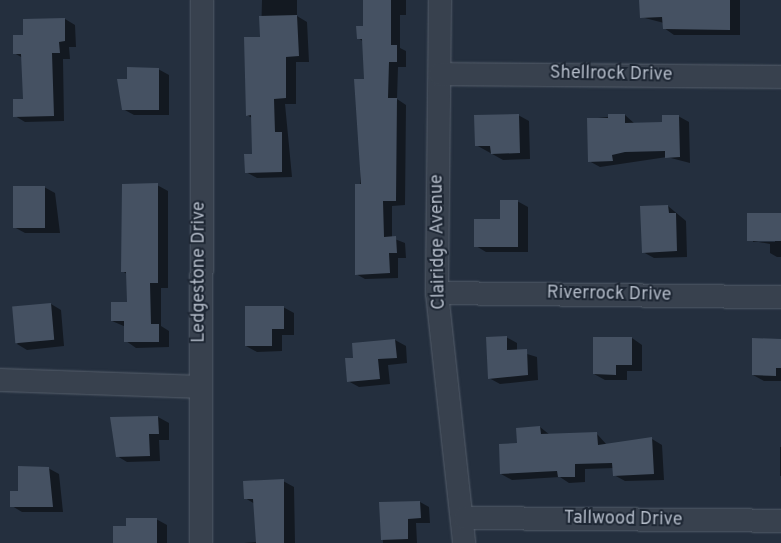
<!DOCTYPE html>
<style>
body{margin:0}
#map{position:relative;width:781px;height:543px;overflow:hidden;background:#242f3e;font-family:Overpass,sans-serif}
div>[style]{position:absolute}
.shadow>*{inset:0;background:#0007;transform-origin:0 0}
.building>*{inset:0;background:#455162;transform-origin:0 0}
.roads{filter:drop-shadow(0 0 1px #565f6c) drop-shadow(0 0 1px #565f6c)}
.minor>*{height:22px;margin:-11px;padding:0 11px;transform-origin:11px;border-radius:11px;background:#38414e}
span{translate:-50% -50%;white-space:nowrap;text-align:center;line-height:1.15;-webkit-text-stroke:4px #1d2633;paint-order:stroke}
.street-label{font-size:18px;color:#b4bcc9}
</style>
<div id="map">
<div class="shadow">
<div style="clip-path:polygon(262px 0,297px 0,297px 16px,307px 22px,309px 62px,296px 62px,296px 104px,285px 104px,292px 177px,257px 178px,246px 172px,254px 155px,252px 118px,247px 115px,261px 38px)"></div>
<div style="clip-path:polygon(364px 0,406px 0,406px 15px,400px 15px,400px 48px,406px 51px,406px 67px,398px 67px,397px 99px,406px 105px,405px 205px,392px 206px,392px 238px,405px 243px,406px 258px,398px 258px,398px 278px,365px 279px,356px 274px,365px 80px,364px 42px,358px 38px,365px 27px)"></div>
<div style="clip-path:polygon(640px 0,740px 0,740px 35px,674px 35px,664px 28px,664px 23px,641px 17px)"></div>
<div style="clip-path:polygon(65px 19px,75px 25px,76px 47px,69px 47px,70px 59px,63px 59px,64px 121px,25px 122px,15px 116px,24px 100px,23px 58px,14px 53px,25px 37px)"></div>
<div style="clip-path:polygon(158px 69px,169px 75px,169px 115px,134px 115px,123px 109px,128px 80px)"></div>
<div style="clip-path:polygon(518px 115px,529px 121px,530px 159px,503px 160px,476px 145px)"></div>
<div style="clip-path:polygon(625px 115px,635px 124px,664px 123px,678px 116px,689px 122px,690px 163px,667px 157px,600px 167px,589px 161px,589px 119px)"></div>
<div style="clip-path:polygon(157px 185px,168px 191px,168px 288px,161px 288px,161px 326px,169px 331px,169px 347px,136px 348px,126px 341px,126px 327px,112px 321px,128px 303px,127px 274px,122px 271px)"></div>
<div style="clip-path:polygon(44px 187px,55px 193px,60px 233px,25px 233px,14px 227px)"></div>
<div style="clip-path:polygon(517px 201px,528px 207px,528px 252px,486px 252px,476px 246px)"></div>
<div style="clip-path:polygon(668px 206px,686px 221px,687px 257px,654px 258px,643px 252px)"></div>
<div style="clip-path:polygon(evenodd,781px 215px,781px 257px,777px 257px,770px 253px,770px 244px,748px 240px,781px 215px,753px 240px,775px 240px,775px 242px,753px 242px,753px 240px)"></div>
<div style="clip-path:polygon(51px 304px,61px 310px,64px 346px,27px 350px,17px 344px)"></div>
<div style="clip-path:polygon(283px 307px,294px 313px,294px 335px,282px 335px,282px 351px,257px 352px,246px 346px)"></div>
<div style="clip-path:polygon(506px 337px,517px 343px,517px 351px,537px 357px,538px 380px,500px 384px,489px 378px)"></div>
<div style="clip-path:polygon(632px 338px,642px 345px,642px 371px,627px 371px,627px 380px,605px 380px,594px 374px)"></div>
<div style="clip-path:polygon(395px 340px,406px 346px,407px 363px,388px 365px,390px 384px,359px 387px,348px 381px,355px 359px)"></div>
<div style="clip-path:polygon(781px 340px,781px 381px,764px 381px,753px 375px)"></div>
<div style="clip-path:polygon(158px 417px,169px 423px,169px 440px,159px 440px,160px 461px,127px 462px,117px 456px,112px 418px)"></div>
<div style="clip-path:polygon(540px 427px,550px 435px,597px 434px,607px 445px,652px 439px,662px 445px,664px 480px,625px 481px,614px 475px,614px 468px,585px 469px,585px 482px,569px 483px,560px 477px,512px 480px,501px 474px,518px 444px)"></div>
<div style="left:780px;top:447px;width:1px;height:29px"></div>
<div style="clip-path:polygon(48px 468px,59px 474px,63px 512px,22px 512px,12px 506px,19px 492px)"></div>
<div style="clip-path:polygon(283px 481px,294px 487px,295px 543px,244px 543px,257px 542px,255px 504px,245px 498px)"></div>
<div style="clip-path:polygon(420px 502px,429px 507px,430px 523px,416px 523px,417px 543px,383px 543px,381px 503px)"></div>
<div style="clip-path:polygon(156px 519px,167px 525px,167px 543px,115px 543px,127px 527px)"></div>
</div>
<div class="building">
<div style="clip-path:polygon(363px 0,391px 0,391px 45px,397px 45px,397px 62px,389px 62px,388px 98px,397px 98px,396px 201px,383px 201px,384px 237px,396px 236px,397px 253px,389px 253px,390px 273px,355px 275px,355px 184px,361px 184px,354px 79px,364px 79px,362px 39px,357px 39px,356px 26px,363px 26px)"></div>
<div style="clip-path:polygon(639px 0,730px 0,730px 30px,663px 29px,662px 17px,640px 18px)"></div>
<div style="clip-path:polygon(297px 15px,299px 56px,286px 57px,286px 98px,274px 99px,275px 132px,282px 132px,282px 172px,245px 173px,244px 154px,252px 154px,251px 115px,246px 116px,244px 37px,260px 37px,259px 16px)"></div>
<div style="clip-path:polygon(65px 18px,65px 41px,59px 42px,60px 53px,52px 53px,54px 116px,13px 117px,13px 99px,23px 99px,21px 54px,13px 54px,13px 35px,23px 35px,23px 19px)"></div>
<div style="clip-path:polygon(127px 67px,159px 68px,159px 110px,122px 110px,117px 79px,127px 79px)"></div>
<div style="clip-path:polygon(519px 114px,520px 153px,491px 154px,490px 146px,475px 146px,474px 115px)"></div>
<div style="clip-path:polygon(608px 114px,625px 114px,625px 123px,662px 122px,662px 115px,679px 115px,680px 157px,665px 158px,665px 151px,625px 152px,612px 155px,613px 161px,588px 162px,587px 118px,608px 118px)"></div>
<div style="clip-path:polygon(158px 183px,158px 283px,150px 283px,151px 324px,159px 324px,159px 342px,124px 342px,124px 321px,111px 321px,111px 302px,127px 302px,126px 272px,121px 272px,122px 184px)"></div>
<div style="left:13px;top:186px;width:32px;height:42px"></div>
<div style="clip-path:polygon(500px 200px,518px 200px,518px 247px,474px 247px,474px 219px,500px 219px)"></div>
<div style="clip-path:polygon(668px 205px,669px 213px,676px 213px,677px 251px,642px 253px,640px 206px)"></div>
<div style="left:747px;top:213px;width:34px;height:28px"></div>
<div style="left:51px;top:303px;width:37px;height:39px;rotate:85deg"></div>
<div style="clip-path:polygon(245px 306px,284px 306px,284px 329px,272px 329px,272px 346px,245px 346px)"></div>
<div style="clip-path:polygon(507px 336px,507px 350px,527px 349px,528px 375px,488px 379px,486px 337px)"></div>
<div style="clip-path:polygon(593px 337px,632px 337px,632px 365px,616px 365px,616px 375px,593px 374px)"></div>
<div style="clip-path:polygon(752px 338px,781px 339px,781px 368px,776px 368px,776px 376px,752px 375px)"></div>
<div style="clip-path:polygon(395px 339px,397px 358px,378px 359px,380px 379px,347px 382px,345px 358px,353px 358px,352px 343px)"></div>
<div style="clip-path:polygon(158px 416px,159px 434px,149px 434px,150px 456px,116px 457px,110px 417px)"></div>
<div style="clip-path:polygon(540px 426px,541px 434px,597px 432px,598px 445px,652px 437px,654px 474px,613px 476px,612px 463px,575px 464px,575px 477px,558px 477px,557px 471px,500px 474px,499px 444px,517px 443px,516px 428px)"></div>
<div style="clip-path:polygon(18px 466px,49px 467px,53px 507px,10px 507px,10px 491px,18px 491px)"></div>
<div style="clip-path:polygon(284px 479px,284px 543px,256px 543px,253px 499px,244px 499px,243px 481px)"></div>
<div style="clip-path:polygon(420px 501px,421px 518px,408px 519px,408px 539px,381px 540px,379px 502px)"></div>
<div style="clip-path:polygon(126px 518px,157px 518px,157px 543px,113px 543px,113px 526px,126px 526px)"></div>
</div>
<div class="roads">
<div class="minor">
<div style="left:440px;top:0;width:293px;rotate:90.6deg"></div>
<div style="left:437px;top:293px;width:251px;rotate:83.8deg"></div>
<div style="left:440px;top:74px;width:341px;rotate:0.5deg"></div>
<div style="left:437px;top:293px;width:344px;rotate:0.7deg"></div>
<div style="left:0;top:380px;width:199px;rotate:2deg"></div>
<div style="left:465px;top:518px;width:316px;rotate:0.5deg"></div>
<div style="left:201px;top:543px;width:543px;rotate:-89.89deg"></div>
</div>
</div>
<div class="street-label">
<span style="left:611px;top:75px;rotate:1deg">Shellrock Drive</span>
<span style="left:439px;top:242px;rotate:-91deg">Clairidge Avenue</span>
<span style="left:200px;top:272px;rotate:-90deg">Ledgestone Drive</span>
<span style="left:609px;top:295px;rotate:1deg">Riverrock Drive</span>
<span style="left:623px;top:520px;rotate:1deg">Tallwood Drive</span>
</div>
</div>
